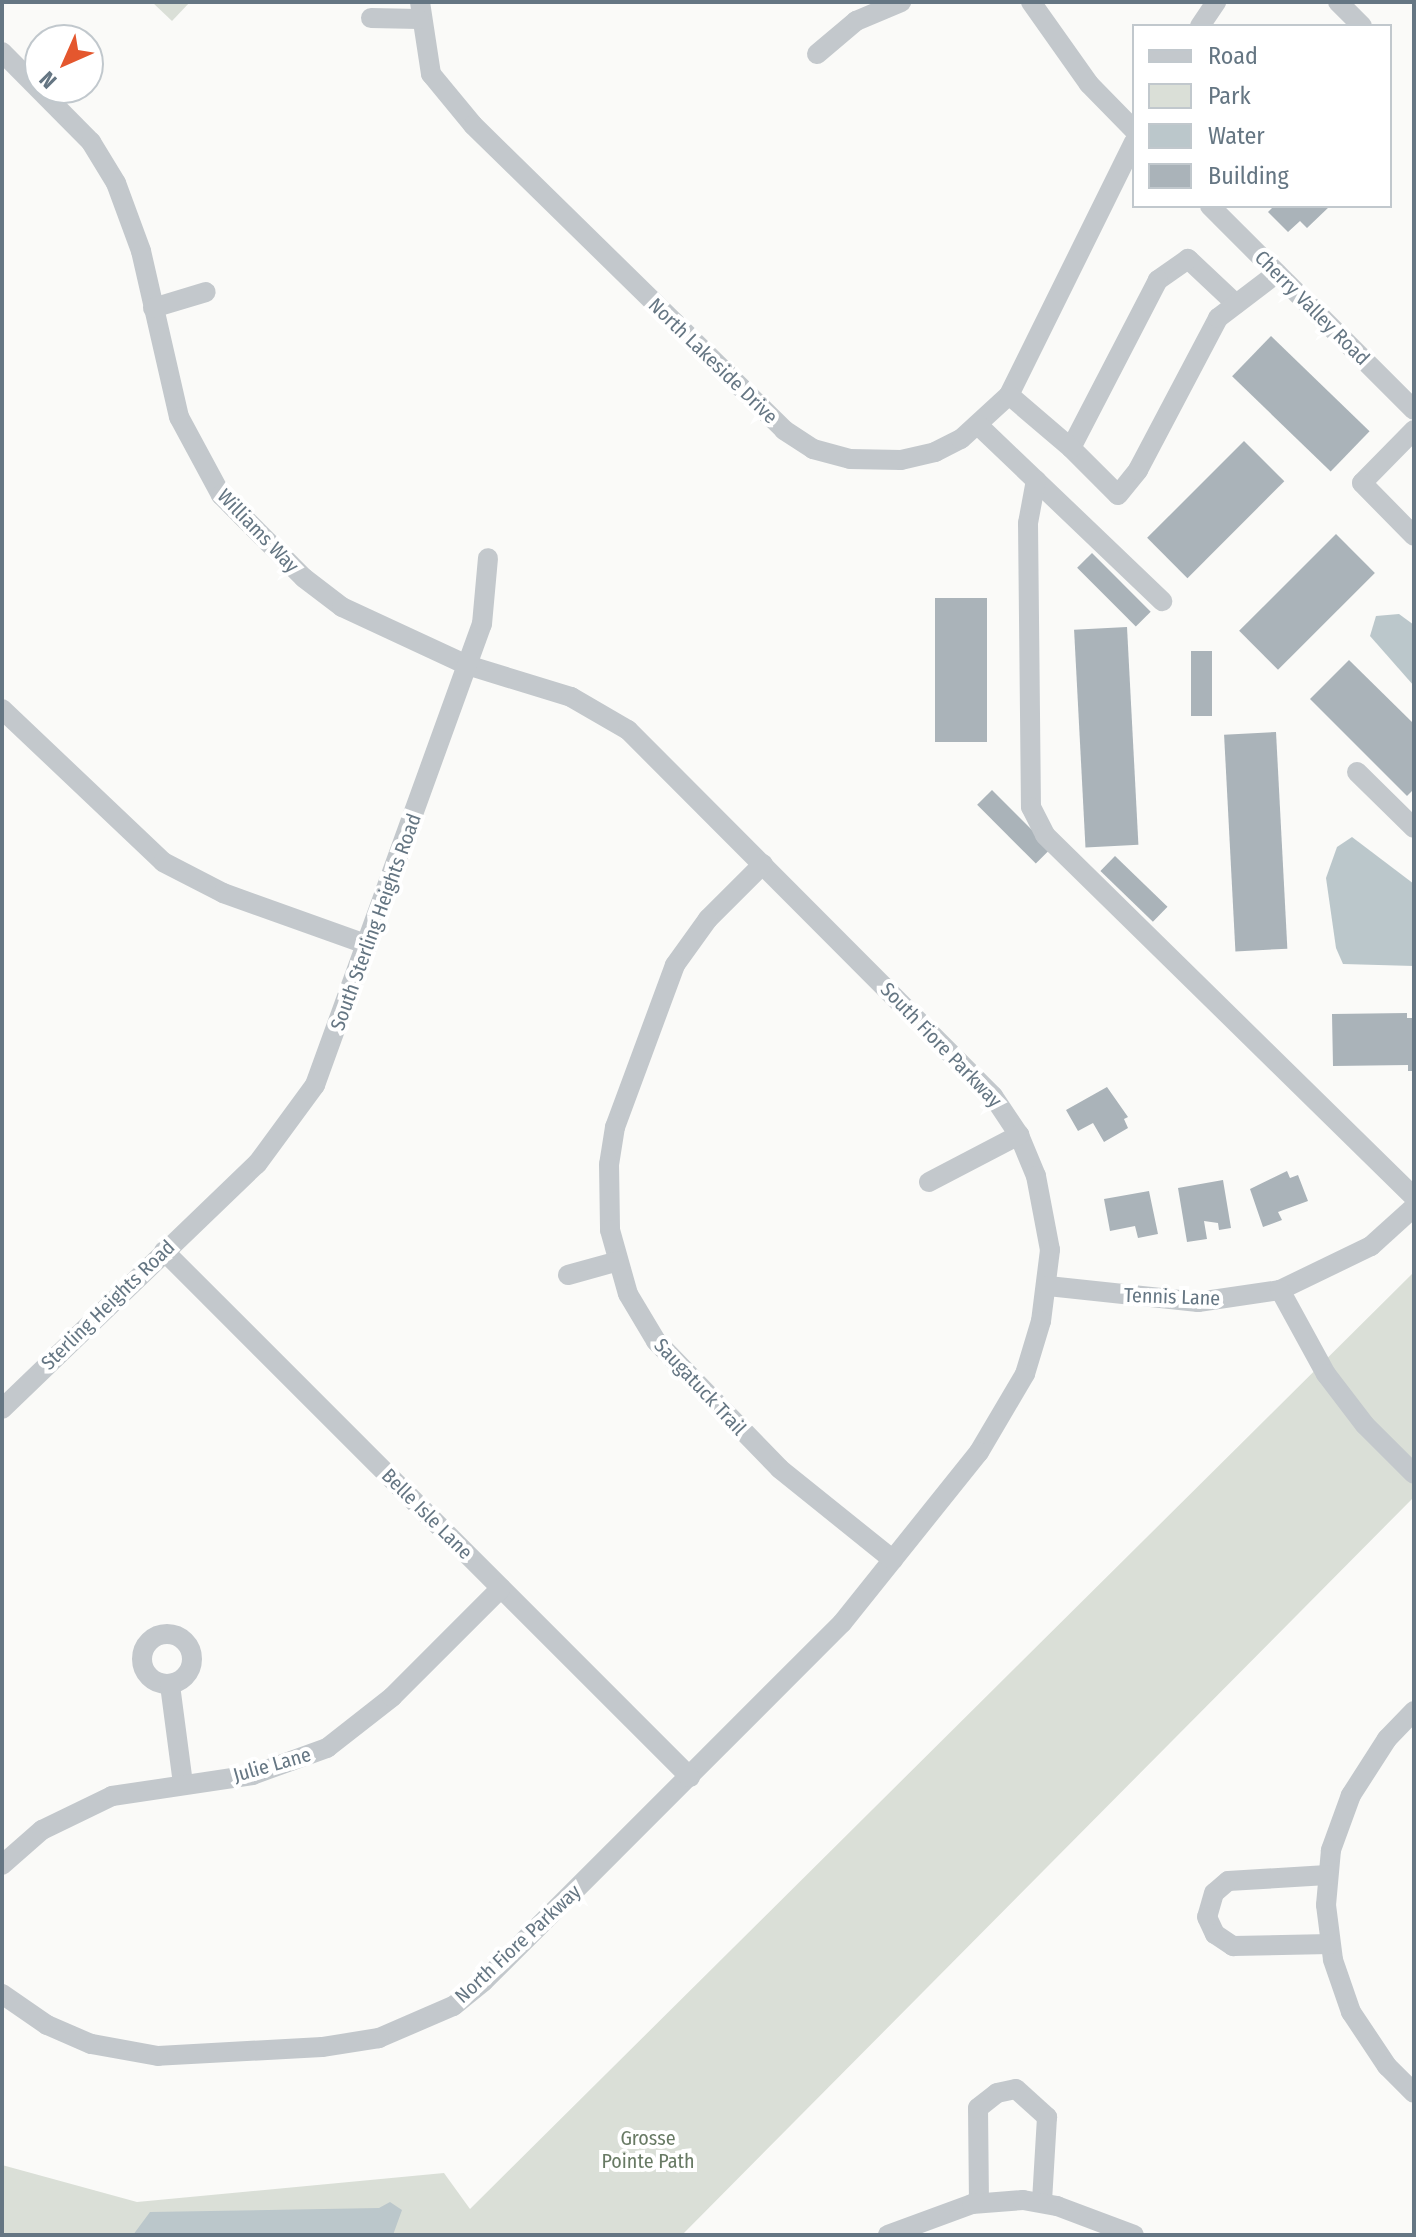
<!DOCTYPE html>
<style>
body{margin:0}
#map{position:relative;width:1416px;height:2237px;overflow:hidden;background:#fafaf8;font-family:"Fira Sans Condensed",sans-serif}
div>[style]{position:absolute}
.green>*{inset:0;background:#dadfd7}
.water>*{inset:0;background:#bbc7cb}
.building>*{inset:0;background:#aab3b9;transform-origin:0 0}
.minor>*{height:20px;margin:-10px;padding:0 10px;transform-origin:10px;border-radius:10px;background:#c3c8cc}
.minor>.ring{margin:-10px;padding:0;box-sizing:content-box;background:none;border:20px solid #c3c8cc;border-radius:50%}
span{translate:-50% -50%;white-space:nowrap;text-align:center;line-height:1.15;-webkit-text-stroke:8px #fff;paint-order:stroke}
.street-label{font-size:20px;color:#657683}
.park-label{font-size:20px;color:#687a64}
.frame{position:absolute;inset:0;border:4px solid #657683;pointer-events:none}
.legend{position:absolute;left:1132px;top:24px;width:260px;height:184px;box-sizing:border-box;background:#fff;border:2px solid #c1c8cd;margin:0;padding:10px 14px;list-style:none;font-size:24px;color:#657683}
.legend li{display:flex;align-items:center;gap:16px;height:40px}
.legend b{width:40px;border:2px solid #c1c8cd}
.north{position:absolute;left:24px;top:24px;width:80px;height:80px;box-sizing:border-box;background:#fff;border:2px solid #c1c8cd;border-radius:50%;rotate:225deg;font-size:22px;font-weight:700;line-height:32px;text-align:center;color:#657683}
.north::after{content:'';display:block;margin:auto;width:28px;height:36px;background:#e4572e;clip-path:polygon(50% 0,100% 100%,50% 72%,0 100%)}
</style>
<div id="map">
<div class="green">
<div style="clip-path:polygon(152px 2px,190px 2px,172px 21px)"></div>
<div style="clip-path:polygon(1414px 1272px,1414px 1497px,682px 2235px,2px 2235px,2px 2165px,137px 2202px,444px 2173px,470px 2209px)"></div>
</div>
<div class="water">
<div style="clip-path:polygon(1399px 614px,1414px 625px,1414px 686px,1370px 636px,1376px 616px)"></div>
<div style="clip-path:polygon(1352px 837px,1414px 884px,1414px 966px,1343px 964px,1336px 948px,1326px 878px,1337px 847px)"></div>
<div style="clip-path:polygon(390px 2202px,402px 2210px,393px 2235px,133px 2235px,150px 2212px,379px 2208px)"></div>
</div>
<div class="building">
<div style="clip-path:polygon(1274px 206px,1330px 206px,1307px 228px,1300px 221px,1288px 232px,1268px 212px)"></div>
<div style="left:1271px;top:336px;width:137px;height:56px;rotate:44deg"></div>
<div style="left:1244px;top:441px;width:57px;height:137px;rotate:45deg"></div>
<div style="left:1336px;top:534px;width:55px;height:137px;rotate:45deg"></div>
<div style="left:1092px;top:553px;width:83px;height:21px;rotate:45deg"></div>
<div style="left:935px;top:598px;width:52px;height:144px"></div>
<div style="left:1127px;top:627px;width:218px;height:53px;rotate:87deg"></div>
<div style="left:1191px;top:651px;width:21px;height:65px"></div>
<div style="clip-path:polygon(1349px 660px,1414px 724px,1414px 789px,1407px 796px,1310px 699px)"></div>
<div style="left:1276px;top:732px;width:217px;height:52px;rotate:87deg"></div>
<div style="left:992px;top:790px;width:83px;height:21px;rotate:45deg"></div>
<div style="left:1115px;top:856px;width:73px;height:21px;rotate:44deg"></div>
<div style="clip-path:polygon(1407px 1013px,1407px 1018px,1414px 1018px,1414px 1071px,1408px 1071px,1408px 1065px,1333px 1066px,1332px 1014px)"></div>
<div style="clip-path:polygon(1107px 1087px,1128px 1117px,1124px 1119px,1128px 1128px,1104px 1142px,1093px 1123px,1078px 1131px,1066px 1110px)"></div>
<div style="clip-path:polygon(1287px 1171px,1290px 1178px,1298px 1175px,1308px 1201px,1278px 1212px,1282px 1220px,1263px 1227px,1250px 1189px)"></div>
<div style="clip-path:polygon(1223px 1180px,1231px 1228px,1219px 1230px,1218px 1223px,1204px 1221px,1207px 1239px,1187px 1242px,1178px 1188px)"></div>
<div style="clip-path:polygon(1149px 1191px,1158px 1234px,1138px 1238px,1135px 1226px,1110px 1231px,1104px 1199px)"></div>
</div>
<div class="minor">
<div style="left:420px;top:2px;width:73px;rotate:81.3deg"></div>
<div style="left:431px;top:74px;width:66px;rotate:50.5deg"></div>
<div style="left:473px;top:125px;width:436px;rotate:44.4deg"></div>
<div style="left:784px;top:430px;width:35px;rotate:33deg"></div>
<div style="left:813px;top:449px;width:38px;rotate:15deg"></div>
<div style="left:850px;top:459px;width:51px;rotate:1.1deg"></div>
<div style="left:901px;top:460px;width:35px;rotate:-13deg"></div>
<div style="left:935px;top:452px;width:29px;rotate:-27deg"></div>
<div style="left:961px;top:439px;width:65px;rotate:-42.5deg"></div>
<div style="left:1009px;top:395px;width:282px;rotate:-63.7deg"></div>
<div style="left:1031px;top:2px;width:100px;rotate:54.7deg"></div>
<div style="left:1089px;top:84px;width:64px;rotate:45.6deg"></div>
<div style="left:1338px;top:2px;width:34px;rotate:45deg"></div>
<div style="left:371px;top:18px;width:48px;rotate:1.2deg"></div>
<div style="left:1200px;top:26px;width:29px;rotate:-56deg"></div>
<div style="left:2px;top:52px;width:127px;rotate:45.3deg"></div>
<div style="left:91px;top:142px;width:48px;rotate:58.6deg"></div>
<div style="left:116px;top:183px;width:72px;rotate:69.8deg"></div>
<div style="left:141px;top:251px;width:170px;rotate:77.1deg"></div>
<div style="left:179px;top:417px;width:89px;rotate:61.7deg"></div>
<div style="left:221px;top:495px;width:117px;rotate:45deg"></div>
<div style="left:304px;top:578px;width:48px;rotate:37.3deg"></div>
<div style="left:342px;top:607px;width:138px;rotate:24.9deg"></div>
<div style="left:467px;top:665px;width:109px;rotate:17.1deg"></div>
<div style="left:571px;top:697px;width:66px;rotate:30.1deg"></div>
<div style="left:628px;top:730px;width:517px;rotate:45.08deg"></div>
<div style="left:993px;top:1096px;width:47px;rotate:56.3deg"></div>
<div style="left:1019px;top:1135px;width:44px;rotate:67.5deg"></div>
<div style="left:1036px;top:1176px;width:75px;rotate:79.3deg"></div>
<div style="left:1050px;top:1250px;width:72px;rotate:97.2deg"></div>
<div style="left:1041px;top:1321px;width:55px;rotate:106.8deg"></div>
<div style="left:1025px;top:1374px;width:91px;rotate:120.5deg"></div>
<div style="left:979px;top:1452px;width:219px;rotate:128.7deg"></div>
<div style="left:842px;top:1623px;width:508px;rotate:135deg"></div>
<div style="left:483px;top:1982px;width:38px;rotate:141deg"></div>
<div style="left:453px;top:2006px;width:81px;rotate:156.6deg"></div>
<div style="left:379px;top:2038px;width:58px;rotate:171deg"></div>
<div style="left:322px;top:2047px;width:164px;rotate:176.9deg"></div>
<div style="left:158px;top:2056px;width:68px;rotate:-169.8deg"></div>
<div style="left:91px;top:2044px;width:48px;rotate:-156.6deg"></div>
<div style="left:47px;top:2025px;width:55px;rotate:-145.4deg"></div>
<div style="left:817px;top:54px;width:51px;rotate:-40.2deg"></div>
<div style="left:856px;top:21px;width:49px;rotate:-22.9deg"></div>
<div style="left:1210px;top:206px;width:288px;rotate:45deg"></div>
<div style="left:1236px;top:304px;width:66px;rotate:-136.8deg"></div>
<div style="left:1188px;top:259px;width:37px;rotate:145deg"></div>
<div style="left:1158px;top:280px;width:189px;rotate:117.4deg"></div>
<div style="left:1071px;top:448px;width:66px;rotate:45deg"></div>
<div style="left:1118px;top:495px;width:32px;rotate:-51deg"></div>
<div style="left:1138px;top:470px;width:172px;rotate:-62.2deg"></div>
<div style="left:1218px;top:318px;width:74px;rotate:-37.3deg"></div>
<div style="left:153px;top:308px;width:55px;rotate:-16.8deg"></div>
<div style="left:1009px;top:395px;width:82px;rotate:40.5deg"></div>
<div style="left:978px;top:425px;width:255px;rotate:43.7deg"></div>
<div style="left:1414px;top:430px;width:74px;rotate:134.5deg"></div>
<div style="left:1362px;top:483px;width:74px;rotate:45.5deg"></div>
<div style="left:1036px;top:480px;width:44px;rotate:100.5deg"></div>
<div style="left:1028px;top:523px;width:284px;rotate:89.4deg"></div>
<div style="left:1031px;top:807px;width:31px;rotate:63deg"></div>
<div style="left:1045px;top:835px;width:517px;rotate:44.45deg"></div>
<div style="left:2px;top:709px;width:222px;rotate:43.5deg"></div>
<div style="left:163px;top:862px;width:68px;rotate:27.3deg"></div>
<div style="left:223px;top:893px;width:154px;rotate:19.7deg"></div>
<div style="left:1357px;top:772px;width:80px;rotate:44.5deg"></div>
<div style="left:763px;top:864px;width:78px;rotate:135deg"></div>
<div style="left:708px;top:919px;width:57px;rotate:125.7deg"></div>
<div style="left:675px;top:965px;width:173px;rotate:110.3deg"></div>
<div style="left:615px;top:1127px;width:37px;rotate:99deg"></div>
<div style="left:609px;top:1164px;width:66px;rotate:89.1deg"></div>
<div style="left:610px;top:1230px;width:66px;rotate:74.3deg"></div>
<div style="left:628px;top:1294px;width:55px;rotate:59.2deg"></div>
<div style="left:656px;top:1341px;width:178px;rotate:45.9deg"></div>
<div style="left:780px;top:1469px;width:145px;rotate:38.8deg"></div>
<div style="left:929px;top:1182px;width:102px;rotate:-27.6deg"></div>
<div style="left:164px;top:1251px;width:744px;rotate:45deg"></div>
<div style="left:568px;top:1275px;width:52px;rotate:-15.6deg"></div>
<div style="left:1048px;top:1286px;width:151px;rotate:6.1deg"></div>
<div style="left:1198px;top:1302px;width:83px;rotate:-8.3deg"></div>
<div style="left:1280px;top:1290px;width:101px;rotate:-25.8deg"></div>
<div style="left:1371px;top:1246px;width:58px;rotate:-42.2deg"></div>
<div style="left:1280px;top:1290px;width:96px;rotate:61.3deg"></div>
<div style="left:1326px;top:1374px;width:64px;rotate:52.6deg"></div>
<div style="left:1365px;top:1425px;width:69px;rotate:45deg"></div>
<div style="left:2px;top:1409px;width:354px;rotate:-43.9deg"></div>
<div style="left:257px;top:1164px;width:98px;rotate:-53.7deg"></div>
<div style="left:315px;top:1085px;width:490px;rotate:-70.1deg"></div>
<div style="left:482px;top:624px;width:66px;rotate:-84.8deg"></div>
<div class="ring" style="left:142px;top:1634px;width:30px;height:30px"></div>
<div style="left:170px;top:1685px;width:100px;rotate:82.5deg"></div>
<div style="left:1414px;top:1711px;width:39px;rotate:134deg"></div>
<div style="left:1387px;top:1739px;width:67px;rotate:122.7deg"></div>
<div style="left:1351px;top:1795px;width:59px;rotate:110deg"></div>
<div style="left:1331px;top:1850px;width:55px;rotate:95.2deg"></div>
<div style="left:1326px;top:1905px;width:55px;rotate:82.7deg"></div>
<div style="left:1333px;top:1960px;width:55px;rotate:70.9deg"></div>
<div style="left:1351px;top:2012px;width:65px;rotate:56.3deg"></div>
<div style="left:1387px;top:2066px;width:38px;rotate:45deg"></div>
<div style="left:2px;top:1865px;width:53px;rotate:-41.2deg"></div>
<div style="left:42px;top:1830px;width:78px;rotate:-25.9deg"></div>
<div style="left:112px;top:1796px;width:142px;rotate:-8.5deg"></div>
<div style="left:252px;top:1775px;width:80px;rotate:-19.8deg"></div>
<div style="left:327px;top:1748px;width:83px;rotate:-38.1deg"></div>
<div style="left:392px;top:1697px;width:154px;rotate:-45deg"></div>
<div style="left:1327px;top:1875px;width:99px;rotate:176.5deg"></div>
<div style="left:1228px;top:1881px;width:18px;rotate:139deg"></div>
<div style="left:1214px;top:1893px;width:25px;rotate:106deg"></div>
<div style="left:1207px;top:1917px;width:19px;rotate:65deg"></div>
<div style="left:1215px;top:1934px;width:22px;rotate:34deg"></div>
<div style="left:1233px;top:1946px;width:97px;rotate:-1.2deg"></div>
<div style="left:979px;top:2203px;width:95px;rotate:-90.6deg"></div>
<div style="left:978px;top:2108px;width:24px;rotate:-38deg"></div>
<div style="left:997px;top:2093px;width:19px;rotate:-12deg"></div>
<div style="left:1016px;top:2089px;width:42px;rotate:42.1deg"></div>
<div style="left:1047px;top:2117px;width:85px;rotate:93.4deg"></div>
<div style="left:888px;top:2235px;width:90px;rotate:-20.3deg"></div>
<div style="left:972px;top:2204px;width:51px;rotate:-4.5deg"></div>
<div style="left:1023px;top:2200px;width:35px;rotate:10deg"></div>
<div style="left:1057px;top:2206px;width:82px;rotate:20.6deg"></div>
</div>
<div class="street-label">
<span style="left:1312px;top:308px;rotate:45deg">Cherry Valley Road</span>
<span style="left:713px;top:361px;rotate:44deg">North Lakeside Drive</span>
<span style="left:258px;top:531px;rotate:46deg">Williams Way</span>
<span style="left:376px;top:922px;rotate:-70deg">South Sterling Heights Road</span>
<span style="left:941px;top:1045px;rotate:46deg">South Fiore Parkway</span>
<span style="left:1172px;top:1297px;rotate:2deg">Tennis Lane</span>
<span style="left:108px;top:1305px;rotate:-44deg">Sterling Heights Road</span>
<span style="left:700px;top:1387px;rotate:47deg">Saugatuck Trail</span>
<span style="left:427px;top:1514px;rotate:45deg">Belle Isle Lane</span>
<span style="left:272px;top:1765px;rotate:-16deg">Julie Lane</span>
<span style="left:518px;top:1944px;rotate:-43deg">North Fiore Parkway</span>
</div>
<div class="park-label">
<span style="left:648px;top:2150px">Grosse<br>Pointe Path</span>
</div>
<div class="frame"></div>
<ul class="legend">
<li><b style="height:10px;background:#c3c8cc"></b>Road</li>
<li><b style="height:22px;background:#dadfd7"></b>Park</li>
<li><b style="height:22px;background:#bbc7cb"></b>Water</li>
<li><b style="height:22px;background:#aab3b9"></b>Building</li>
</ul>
<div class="north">N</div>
</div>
